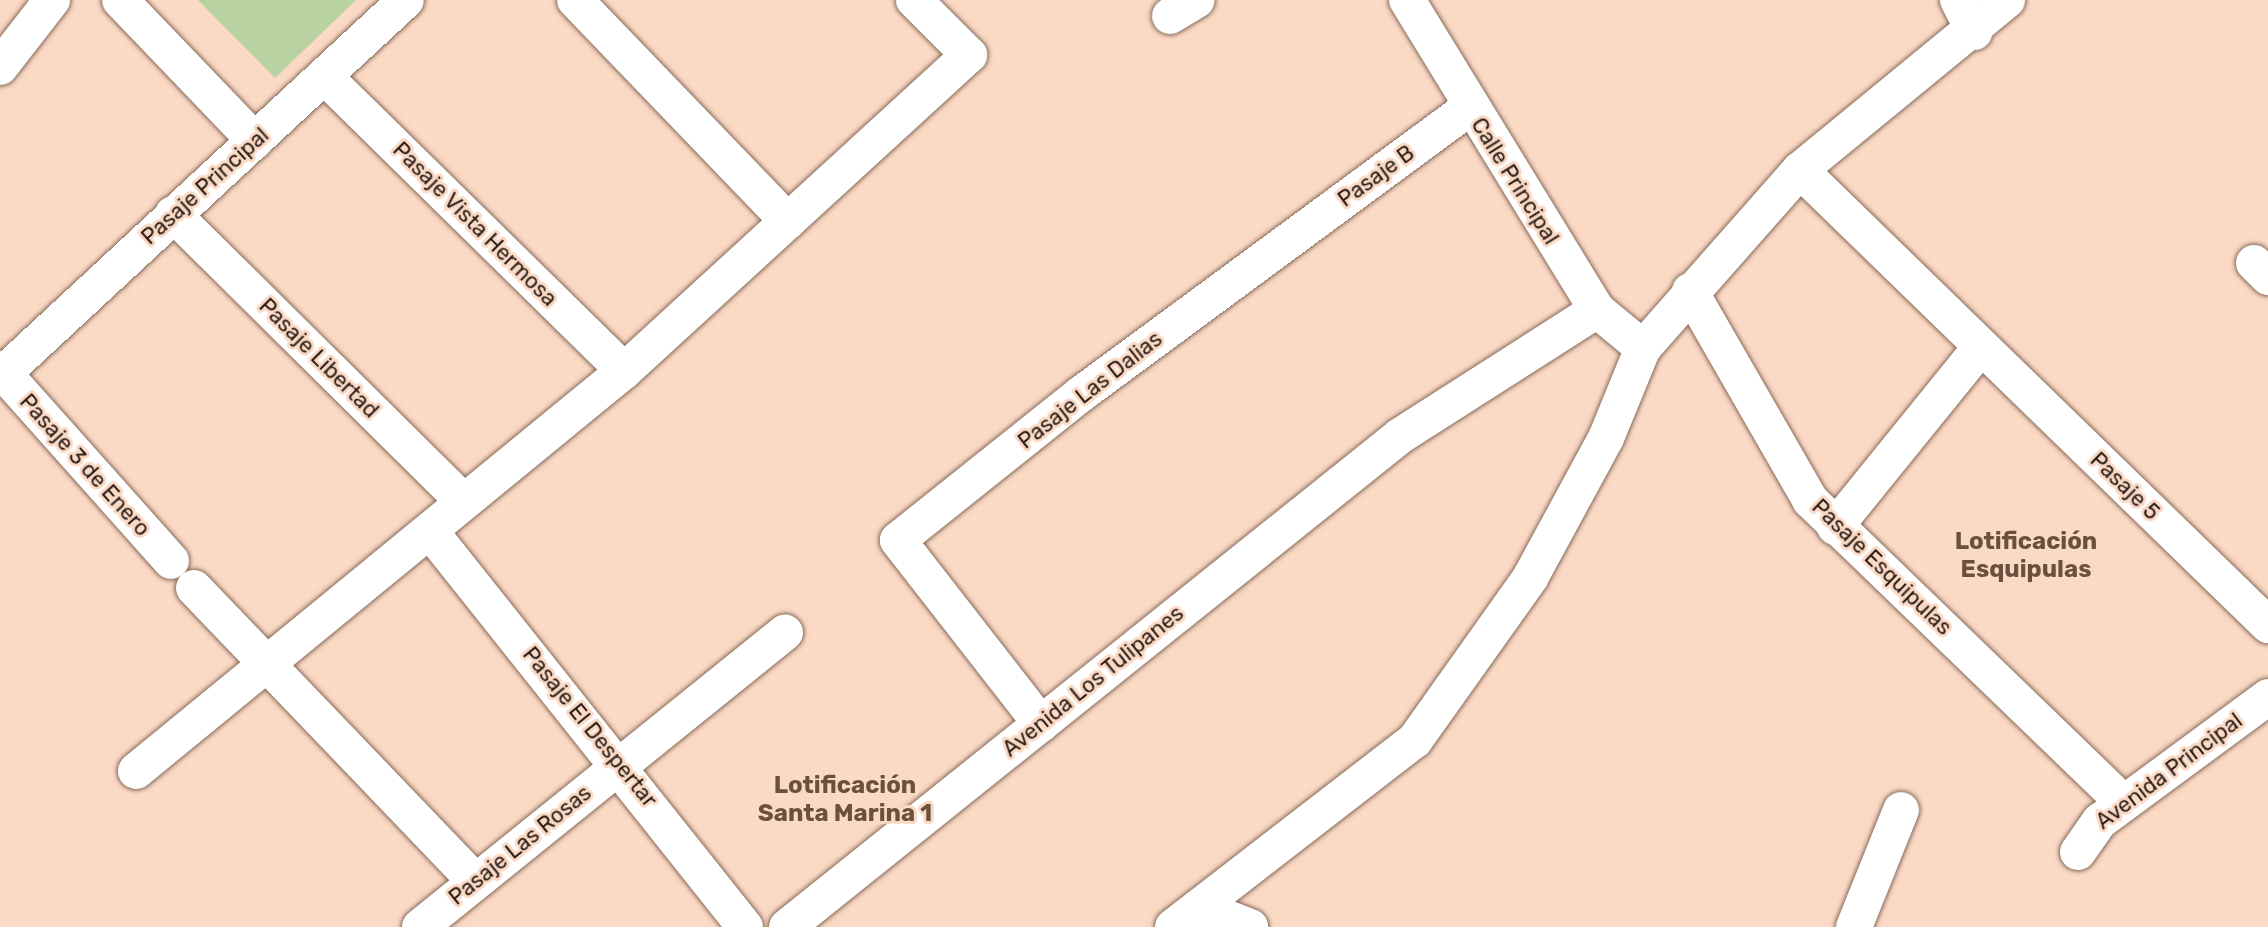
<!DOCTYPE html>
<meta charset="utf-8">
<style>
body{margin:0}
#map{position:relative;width:2268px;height:927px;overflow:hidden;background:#fad9c5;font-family:Rubik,sans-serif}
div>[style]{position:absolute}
.green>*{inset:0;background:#b9d2a1}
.roads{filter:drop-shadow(0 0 2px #876a58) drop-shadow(0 0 2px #876a58)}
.minor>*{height:36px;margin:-18px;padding:0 18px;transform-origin:18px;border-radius:18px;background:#fff}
span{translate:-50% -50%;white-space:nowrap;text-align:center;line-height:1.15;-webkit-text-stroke:6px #fad9c5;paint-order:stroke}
.street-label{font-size:22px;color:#2a1e17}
.neighbourhood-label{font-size:24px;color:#6b503e;font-weight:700}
</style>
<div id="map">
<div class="green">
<div style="clip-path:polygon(198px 0,356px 0,275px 78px)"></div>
</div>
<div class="roads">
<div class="minor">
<div style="left:120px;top:0;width:195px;rotate:46.2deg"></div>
<div style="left:575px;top:0;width:307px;rotate:46.1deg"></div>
<div style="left:1407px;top:0;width:364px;rotate:58.5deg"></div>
<div style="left:1597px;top:310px;width:60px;rotate:39.6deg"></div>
<div style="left:1958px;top:0;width:36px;rotate:63deg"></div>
<div style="left:1170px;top:16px;width:31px;rotate:-31deg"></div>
<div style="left:0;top:67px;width:85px;rotate:-52.2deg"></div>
<div style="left:325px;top:77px;width:419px;rotate:44.5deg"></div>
<div style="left:1800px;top:170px;width:653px;rotate:44.19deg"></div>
<div style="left:173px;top:214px;width:409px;rotate:44.7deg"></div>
<div style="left:2254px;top:263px;width:20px;rotate:45deg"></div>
<div style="left:1690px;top:291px;width:241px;rotate:60.1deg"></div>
<div style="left:1810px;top:500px;width:436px;rotate:44deg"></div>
<div style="left:0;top:369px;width:257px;rotate:48.3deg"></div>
<div style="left:4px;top:373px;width:548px;rotate:-42.86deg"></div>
<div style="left:1835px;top:527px;width:232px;rotate:-51deg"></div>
<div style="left:430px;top:531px;width:506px;rotate:51.5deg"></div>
<div style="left:194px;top:588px;width:406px;rotate:46.2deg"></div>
<div style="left:1041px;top:724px;width:233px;rotate:-127.9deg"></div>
<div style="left:898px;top:540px;width:234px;rotate:-38.6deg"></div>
<div style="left:1081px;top:394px;width:482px;rotate:-36.4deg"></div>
<div style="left:136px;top:771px;width:631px;rotate:-39.34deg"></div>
<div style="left:624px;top:371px;width:468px;rotate:-42.5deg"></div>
<div style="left:969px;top:55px;width:78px;rotate:-135deg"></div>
<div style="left:2078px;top:852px;width:38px;rotate:-55deg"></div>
<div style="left:2100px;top:821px;width:209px;rotate:-36.4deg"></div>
<div style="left:1199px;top:907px;width:55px;rotate:21.4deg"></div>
<div style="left:420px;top:927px;width:469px;rotate:-38.9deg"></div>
<div style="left:787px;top:927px;width:785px;rotate:-38.69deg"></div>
<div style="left:1400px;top:436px;width:234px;rotate:-32.6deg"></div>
<div style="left:1173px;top:927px;width:306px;rotate:-37.7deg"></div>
<div style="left:1415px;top:740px;width:199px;rotate:-54.6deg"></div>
<div style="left:1530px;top:578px;width:159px;rotate:-61.5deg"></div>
<div style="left:1606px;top:438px;width:97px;rotate:-67.7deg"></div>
<div style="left:1643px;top:348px;width:237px;rotate:-48.6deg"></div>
<div style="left:1800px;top:170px;width:268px;rotate:-39.4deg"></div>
<div style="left:1854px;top:927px;width:126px;rotate:-68.1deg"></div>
</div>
</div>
<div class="street-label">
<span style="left:1376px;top:176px;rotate:-36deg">Pasaje B</span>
<span style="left:1515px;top:181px;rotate:58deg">Calle Principal</span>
<span style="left:205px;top:186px;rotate:-42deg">Pasaje Principal</span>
<span style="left:475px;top:224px;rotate:45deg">Pasaje Vista Hermosa</span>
<span style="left:319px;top:358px;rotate:45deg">Pasaje Libertad</span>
<span style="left:1090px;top:390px;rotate:-38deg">Pasaje Las Dalias</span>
<span style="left:85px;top:465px;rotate:48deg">Pasaje 3 de Enero</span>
<span style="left:2125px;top:486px;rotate:44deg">Pasaje 5</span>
<span style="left:1882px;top:567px;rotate:44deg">Pasaje Esquipulas</span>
<span style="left:1093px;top:681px;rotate:-39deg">Avenida Los Tulipanes</span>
<span style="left:590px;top:727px;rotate:51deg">Pasaje El Despertar</span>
<span style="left:2169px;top:771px;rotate:-37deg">Avenida Principal</span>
<span style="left:520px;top:845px;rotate:-39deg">Pasaje Las Rosas</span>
</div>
<div class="neighbourhood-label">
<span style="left:2026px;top:556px">Lotificación<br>Esquipulas</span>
<span style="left:845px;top:800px">Lotificación<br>Santa Marina 1</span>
</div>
</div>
